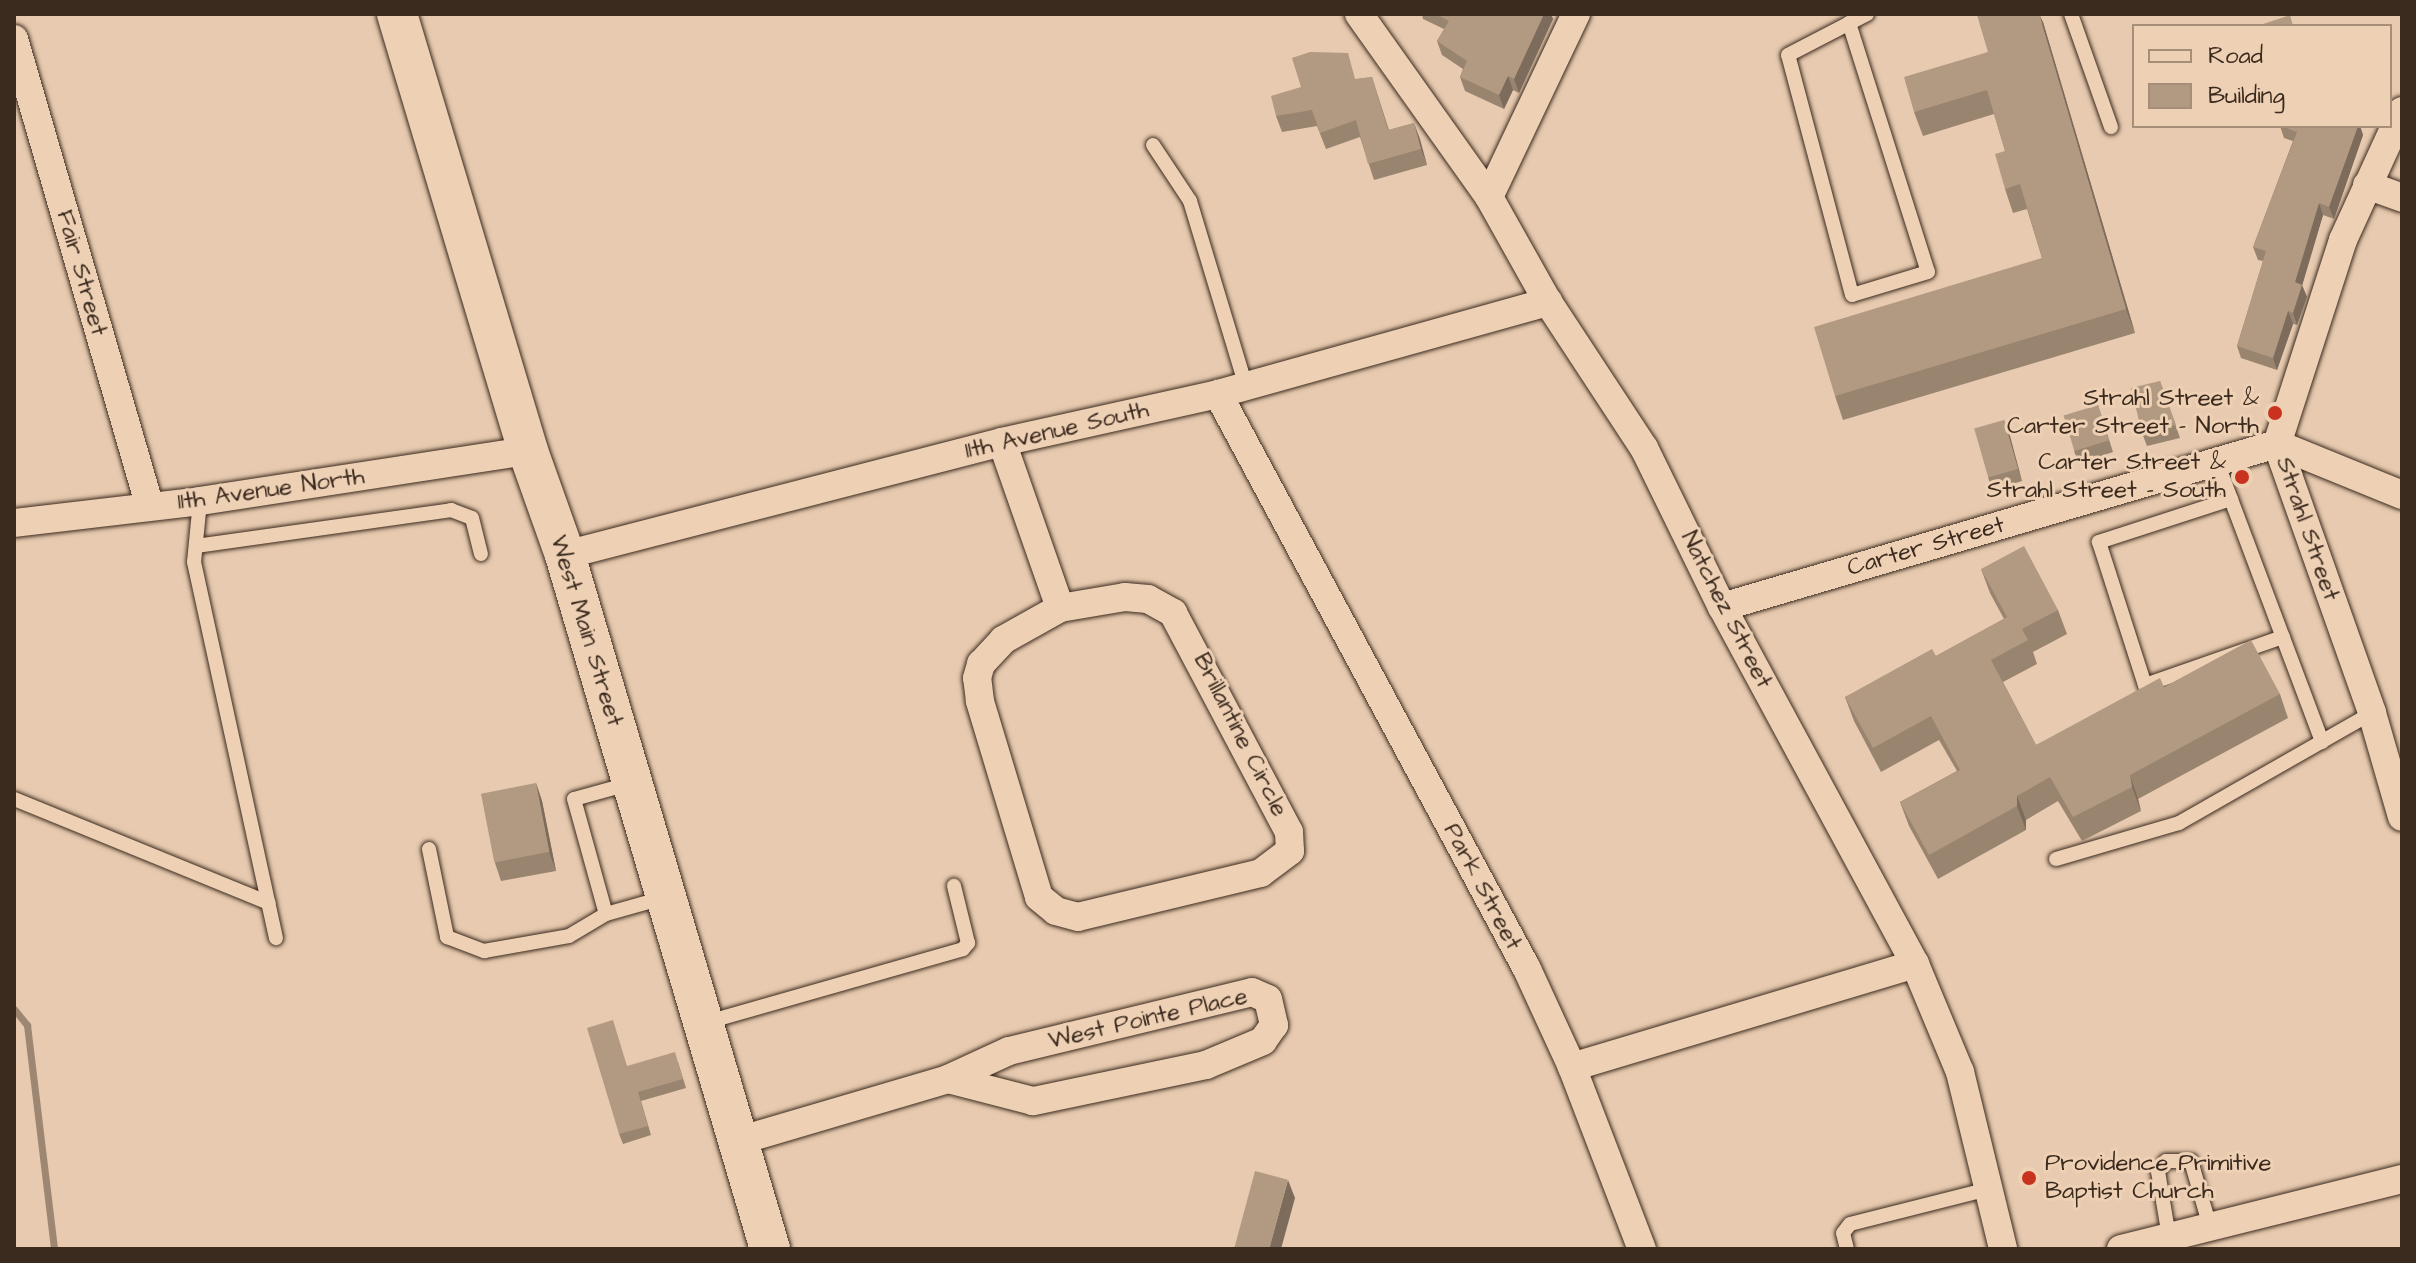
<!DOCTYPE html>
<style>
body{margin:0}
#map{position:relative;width:2416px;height:1263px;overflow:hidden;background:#e7caaf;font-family:"Architects Daughter",sans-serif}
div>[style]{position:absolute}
.stream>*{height:7px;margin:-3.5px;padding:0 3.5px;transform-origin:3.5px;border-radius:3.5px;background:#9d8772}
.roads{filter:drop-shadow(0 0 2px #3b2a1e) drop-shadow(0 0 2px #3b2a1e)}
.lane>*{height:14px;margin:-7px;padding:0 7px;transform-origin:7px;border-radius:7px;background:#eed1b5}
.street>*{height:28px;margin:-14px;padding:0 14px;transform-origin:14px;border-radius:14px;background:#eed1b5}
.secondary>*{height:40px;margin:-20px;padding:0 20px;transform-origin:20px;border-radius:20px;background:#eed1b5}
.wall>*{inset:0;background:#998470}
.shaded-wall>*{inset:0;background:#7d6b5b}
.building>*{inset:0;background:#b29982;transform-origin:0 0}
.dots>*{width:22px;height:22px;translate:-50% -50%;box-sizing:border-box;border:4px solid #eed1b5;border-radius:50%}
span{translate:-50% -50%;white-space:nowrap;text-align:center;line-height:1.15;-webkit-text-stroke:6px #eed1b5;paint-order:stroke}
.street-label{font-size:24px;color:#3b2a1e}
.poi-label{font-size:24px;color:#3b2a1e}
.right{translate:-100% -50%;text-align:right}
.left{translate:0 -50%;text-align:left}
.frame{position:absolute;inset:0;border:16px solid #3b2a1e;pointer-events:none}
.legend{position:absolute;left:2132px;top:24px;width:260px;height:104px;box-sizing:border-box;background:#eed1b5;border:2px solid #a68e79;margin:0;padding:10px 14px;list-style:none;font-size:24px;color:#3b2a1e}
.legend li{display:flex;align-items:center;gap:16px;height:40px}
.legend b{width:40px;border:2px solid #a68e79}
</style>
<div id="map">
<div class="stream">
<div style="left:14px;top:1009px;width:21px;rotate:51deg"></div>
<div style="left:27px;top:1025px;width:226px;rotate:83.1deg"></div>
</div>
<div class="roads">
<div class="lane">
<div style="left:2071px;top:14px;width:120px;rotate:70.5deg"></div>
<div style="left:1849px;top:23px;width:261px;rotate:72.4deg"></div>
<div style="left:1928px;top:272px;width:79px;rotate:163.2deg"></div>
<div style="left:1852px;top:295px;width:248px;rotate:-104.9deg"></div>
<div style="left:1788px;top:55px;width:89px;rotate:-27.4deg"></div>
<div style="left:1153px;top:145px;width:67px;rotate:56.5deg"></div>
<div style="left:1190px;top:201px;width:190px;rotate:73.2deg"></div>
<div style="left:2217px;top:462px;width:299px;rotate:69.4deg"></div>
<div style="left:2231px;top:499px;width:139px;rotate:162deg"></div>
<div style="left:2099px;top:542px;width:150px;rotate:72.2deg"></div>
<div style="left:2145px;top:685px;width:146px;rotate:-19.2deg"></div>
<div style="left:200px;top:501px;width:61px;rotate:95.6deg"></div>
<div style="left:194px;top:562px;width:385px;rotate:77.7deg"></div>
<div style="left:196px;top:546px;width:258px;rotate:-8deg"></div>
<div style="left:451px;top:510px;width:22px;rotate:21deg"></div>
<div style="left:472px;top:518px;width:37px;rotate:76deg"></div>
<div style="left:632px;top:783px;width:60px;rotate:164.6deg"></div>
<div style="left:574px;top:799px;width:119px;rotate:74.5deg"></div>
<div style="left:606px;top:914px;width:59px;rotate:-15.7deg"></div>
<div style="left:14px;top:799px;width:275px;rotate:22.2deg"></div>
<div style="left:429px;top:849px;width:90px;rotate:78.4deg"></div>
<div style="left:447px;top:937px;width:40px;rotate:21deg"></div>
<div style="left:484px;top:951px;width:86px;rotate:-10deg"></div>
<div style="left:569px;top:936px;width:43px;rotate:-30.7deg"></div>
<div style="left:2056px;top:859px;width:128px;rotate:-16.3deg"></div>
<div style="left:2179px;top:823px;width:222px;rotate:-29.7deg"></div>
<div style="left:704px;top:1023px;width:269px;rotate:-15.9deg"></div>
<div style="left:963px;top:949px;width:8px;rotate:-50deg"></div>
<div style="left:968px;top:943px;width:59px;rotate:-103.8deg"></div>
<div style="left:2169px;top:1237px;width:67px;rotate:-99.5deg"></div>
<div style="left:2158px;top:1171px;width:13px;rotate:-51deg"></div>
<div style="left:2166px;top:1161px;width:25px"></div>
<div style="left:2191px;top:1161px;width:69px;rotate:73.9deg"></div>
<div style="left:1847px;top:1249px;width:16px;rotate:-104deg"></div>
<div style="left:1843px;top:1233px;width:11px;rotate:-52deg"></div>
<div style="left:1850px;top:1224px;width:142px;rotate:-14.2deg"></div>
</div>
<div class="street">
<div style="left:1359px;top:14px;width:224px;rotate:54.6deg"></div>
<div style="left:1489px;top:197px;width:120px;rotate:60.7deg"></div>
<div style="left:1548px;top:302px;width:175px;rotate:56.7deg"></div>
<div style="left:1644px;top:448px;width:177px;rotate:63.9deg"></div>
<div style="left:1722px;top:607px;width:406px;rotate:61.6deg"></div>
<div style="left:1915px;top:964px;width:117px;rotate:67.4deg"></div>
<div style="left:1960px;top:1072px;width:182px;rotate:76.3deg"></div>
<div style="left:14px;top:39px;width:487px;rotate:73.8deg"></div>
<div style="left:2402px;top:111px;width:142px;rotate:114.6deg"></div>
<div style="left:2343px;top:240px;width:214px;rotate:107.9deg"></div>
<div style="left:2277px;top:444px;width:285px;rotate:70.5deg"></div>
<div style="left:2372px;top:713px;width:108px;rotate:73.9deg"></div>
<div style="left:2367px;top:185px;width:37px;rotate:20deg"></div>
<div style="left:1489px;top:197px;width:203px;rotate:-64.6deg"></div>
<div style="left:1218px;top:394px;width:653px;rotate:61.75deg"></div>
<div style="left:1527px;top:969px;width:108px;rotate:65.3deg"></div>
<div style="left:1572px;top:1067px;width:195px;rotate:69deg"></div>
<div style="left:1002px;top:442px;width:176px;rotate:70.7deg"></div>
<div style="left:1060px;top:608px;width:66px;rotate:-9.6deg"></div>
<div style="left:1125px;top:597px;width:23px;rotate:5deg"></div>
<div style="left:1148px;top:599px;width:29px;rotate:29deg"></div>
<div style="left:1173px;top:613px;width:248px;rotate:62.1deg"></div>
<div style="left:1289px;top:832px;width:19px;rotate:87deg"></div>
<div style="left:1290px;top:851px;width:36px;rotate:143deg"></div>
<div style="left:1261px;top:873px;width:188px;rotate:166.5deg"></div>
<div style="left:1078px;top:917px;width:23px;rotate:-165deg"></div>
<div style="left:1056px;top:911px;width:22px;rotate:-141deg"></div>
<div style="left:1039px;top:897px;width:205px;rotate:-106.8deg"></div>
<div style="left:980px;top:701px;width:23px;rotate:-97deg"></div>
<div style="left:977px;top:678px;width:15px;rotate:-74deg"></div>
<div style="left:981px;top:664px;width:33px;rotate:-47deg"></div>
<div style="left:1003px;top:640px;width:65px;rotate:-29.3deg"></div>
<div style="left:14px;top:523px;width:187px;rotate:-6.7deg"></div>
<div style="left:200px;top:501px;width:332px;rotate:-8.7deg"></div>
<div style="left:565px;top:555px;width:451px;rotate:-14.5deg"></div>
<div style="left:1002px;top:442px;width:221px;rotate:-12.5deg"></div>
<div style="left:1218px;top:394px;width:343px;rotate:-15.6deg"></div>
<div style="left:1722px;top:607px;width:578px;rotate:-16.37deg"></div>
<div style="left:2277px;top:444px;width:135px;rotate:22.2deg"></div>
<div style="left:1572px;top:1067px;width:358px;rotate:-16.7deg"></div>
<div style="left:738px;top:1141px;width:219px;rotate:-16.4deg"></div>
<div style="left:948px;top:1079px;width:67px;rotate:-24.7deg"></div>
<div style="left:1009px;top:1051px;width:250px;rotate:-13.6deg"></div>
<div style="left:1252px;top:992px;width:17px;rotate:24deg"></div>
<div style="left:1268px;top:999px;width:27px;rotate:77deg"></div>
<div style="left:1274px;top:1025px;width:19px;rotate:125deg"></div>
<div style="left:1263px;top:1041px;width:62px;rotate:157.2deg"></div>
<div style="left:1206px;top:1065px;width:177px;rotate:168.2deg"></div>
<div style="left:1033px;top:1101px;width:88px;rotate:-165.5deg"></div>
<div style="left:2121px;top:1249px;width:290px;rotate:-14deg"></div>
</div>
<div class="secondary">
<div style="left:397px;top:14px;width:456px;rotate:73.3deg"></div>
<div style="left:528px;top:451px;width:110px;rotate:70.4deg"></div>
<div style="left:565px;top:555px;width:724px;rotate:73.54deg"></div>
</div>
</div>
<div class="wall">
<div style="clip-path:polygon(1422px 14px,1551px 14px,1553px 19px,1519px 93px,1513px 90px,1504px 109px,1465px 91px,1460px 77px,1463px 69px,1442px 55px,1437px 41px,1444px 29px,1423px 19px)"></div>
<div style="clip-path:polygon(2043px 22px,2135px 333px,1843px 420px,1835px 396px,2042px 258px,2027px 209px,2013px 213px,2005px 189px,2005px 151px,1994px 114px,1923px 136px,1914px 112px,1988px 52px)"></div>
<div style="clip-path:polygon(1372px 77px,1389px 130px,1414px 123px,1427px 165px,1374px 180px,1360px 137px,1326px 149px,1317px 126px,1282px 132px,1276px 116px,1301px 87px)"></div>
<div style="clip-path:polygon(2280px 126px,2360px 126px,2363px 135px,2334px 219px,2323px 215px,2302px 285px,2307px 297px,2297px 325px,2293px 324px,2277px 370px,2241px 358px,2237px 346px,2263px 261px,2258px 260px,2253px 247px,2293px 141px,2284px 138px)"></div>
<div style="clip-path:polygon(2160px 381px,2180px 438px,2147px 446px,2142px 433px)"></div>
<div style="clip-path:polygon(2098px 405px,2113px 452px,2079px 463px,2074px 451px)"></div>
<div style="clip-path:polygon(2004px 420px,2022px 481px,1992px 490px,1988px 477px)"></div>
<div style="clip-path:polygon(1981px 569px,2058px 610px,2067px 634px,2033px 652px,2037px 664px,2003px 682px,2036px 745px,2164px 687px,2280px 694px,2288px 718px,2138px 799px,2141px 811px,2082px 841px,2058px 801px,2026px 820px,2026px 830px,1938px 879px,1909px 826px,1900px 802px,1957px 771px,1939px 740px,1881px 772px,1854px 721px,1845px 697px,1936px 656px,2004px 619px,1990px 593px)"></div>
<div style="clip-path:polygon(536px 783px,542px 801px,556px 871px,501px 881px,495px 863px)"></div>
<div style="clip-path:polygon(678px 1062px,686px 1088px,641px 1101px,651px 1135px,623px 1144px,619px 1134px,628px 1066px)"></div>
</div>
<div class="shaded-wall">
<div style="clip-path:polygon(1544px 14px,1551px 14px,1553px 19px,1519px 93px,1514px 79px)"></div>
<div style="clip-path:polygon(2039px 14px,2043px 22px,2135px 333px,2126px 309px)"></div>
<div style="clip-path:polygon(1508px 76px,1513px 90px,1504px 109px,1499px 95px)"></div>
<div style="clip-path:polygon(1414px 123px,1420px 139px,1427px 165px,1421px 149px)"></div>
<div style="clip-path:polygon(2358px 126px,2360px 126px,2363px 135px,2334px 219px,2329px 207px)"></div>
<div style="clip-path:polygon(2319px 203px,2323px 215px,2302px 286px,2302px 285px,2307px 297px,2297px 325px,2293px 313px,2295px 282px)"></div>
<div style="clip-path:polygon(2288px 311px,2293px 324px,2277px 370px,2273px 358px)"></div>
<div style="clip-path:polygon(2004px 420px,2009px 432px,2022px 481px,2018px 469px)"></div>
<div style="clip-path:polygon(2130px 775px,2138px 799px,2141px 811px,2132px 787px)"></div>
<div style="clip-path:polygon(536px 783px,542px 801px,556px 871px,549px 852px)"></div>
<div style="clip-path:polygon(2017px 796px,2026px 820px,2026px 830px,2017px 806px)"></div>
<div style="clip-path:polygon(1288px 1180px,1295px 1198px,1281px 1249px,1269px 1249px)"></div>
</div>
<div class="building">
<div style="clip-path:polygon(1436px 14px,1544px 14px,1514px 79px,1508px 76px,1499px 95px,1460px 77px,1467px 61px,1437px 41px,1449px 21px)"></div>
<div style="clip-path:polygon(1981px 14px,2039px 14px,2126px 309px,1835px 396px,1814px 327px,2042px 258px,2020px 184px,2005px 189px,1995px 154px,2005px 151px,1987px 90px,1914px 112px,1904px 77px,1988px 52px,1977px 15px)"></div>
<div style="clip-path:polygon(2290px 15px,2293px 26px,2257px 26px)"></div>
<div style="clip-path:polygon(1310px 52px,1348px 53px,1355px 79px,1372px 77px,1388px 130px,1414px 123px,1421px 149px,1368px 164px,1356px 120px,1320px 133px,1312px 110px,1276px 116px,1271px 96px,1301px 87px,1292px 58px)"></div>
<div style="clip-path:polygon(2281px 126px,2358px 126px,2329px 207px,2319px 203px,2295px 282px,2302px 285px,2293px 313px,2288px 311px,2273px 358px,2237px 346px,2266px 251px,2253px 247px,2297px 132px)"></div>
<div style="clip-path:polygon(2160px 381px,2176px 425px,2142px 433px,2131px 388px)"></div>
<div style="left:2098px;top:405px;width:37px;height:36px;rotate:73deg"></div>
<div style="left:2004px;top:420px;width:51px;height:31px;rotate:74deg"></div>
<div style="clip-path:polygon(2024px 546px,2058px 610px,2022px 629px,2028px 640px,1991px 660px,2036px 745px,2160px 678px,2164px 687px,2251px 640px,2280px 694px,2130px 775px,2132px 787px,2073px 817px,2050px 777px,2017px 796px,2017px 806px,1929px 855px,1900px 802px,1960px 770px,1931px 716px,1873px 748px,1845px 697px,1932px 649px,1936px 656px,2007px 617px,1981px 569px)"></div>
<div style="left:536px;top:783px;width:70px;height:56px;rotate:79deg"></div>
<div style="clip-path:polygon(613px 1020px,627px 1066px,675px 1052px,683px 1079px,638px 1092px,648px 1126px,619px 1134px,587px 1028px)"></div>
<div style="left:1255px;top:1171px;width:34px;height:81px;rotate:15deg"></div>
</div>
<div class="dots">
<div style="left:2275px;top:413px;background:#c8321e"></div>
<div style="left:2242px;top:477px;background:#c8321e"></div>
<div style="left:2029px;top:1178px;background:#c8321e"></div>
</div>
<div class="street-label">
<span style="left:81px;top:273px;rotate:74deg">Fair Street</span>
<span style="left:1057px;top:431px;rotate:-13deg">11th Avenue South</span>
<span style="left:271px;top:490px;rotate:-8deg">11th Avenue North</span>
<span style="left:2307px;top:529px;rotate:71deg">Strahl Street</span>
<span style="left:1926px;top:547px;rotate:-16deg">Carter Street</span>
<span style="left:1726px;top:610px;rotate:63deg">Natchez Street</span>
<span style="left:586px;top:631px;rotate:73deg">West Main Street</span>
<span style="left:1240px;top:735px;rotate:63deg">Brillantine Circle</span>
<span style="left:1482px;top:887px;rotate:62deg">Park Street</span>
<span style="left:1148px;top:1019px;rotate:-13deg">West Pointe Place</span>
</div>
<div class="poi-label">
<span class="right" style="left:2259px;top:413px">Strahl Street &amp;<br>Carter Street - North</span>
<span class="right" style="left:2226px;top:477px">Carter Street &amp;<br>Strahl Street - South</span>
<span class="left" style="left:2045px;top:1178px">Providence Primitive<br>Baptist Church</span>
</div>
<div class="frame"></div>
<ul class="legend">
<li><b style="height:10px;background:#eed1b5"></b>Road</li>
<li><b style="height:22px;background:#b29982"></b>Building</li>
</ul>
</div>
